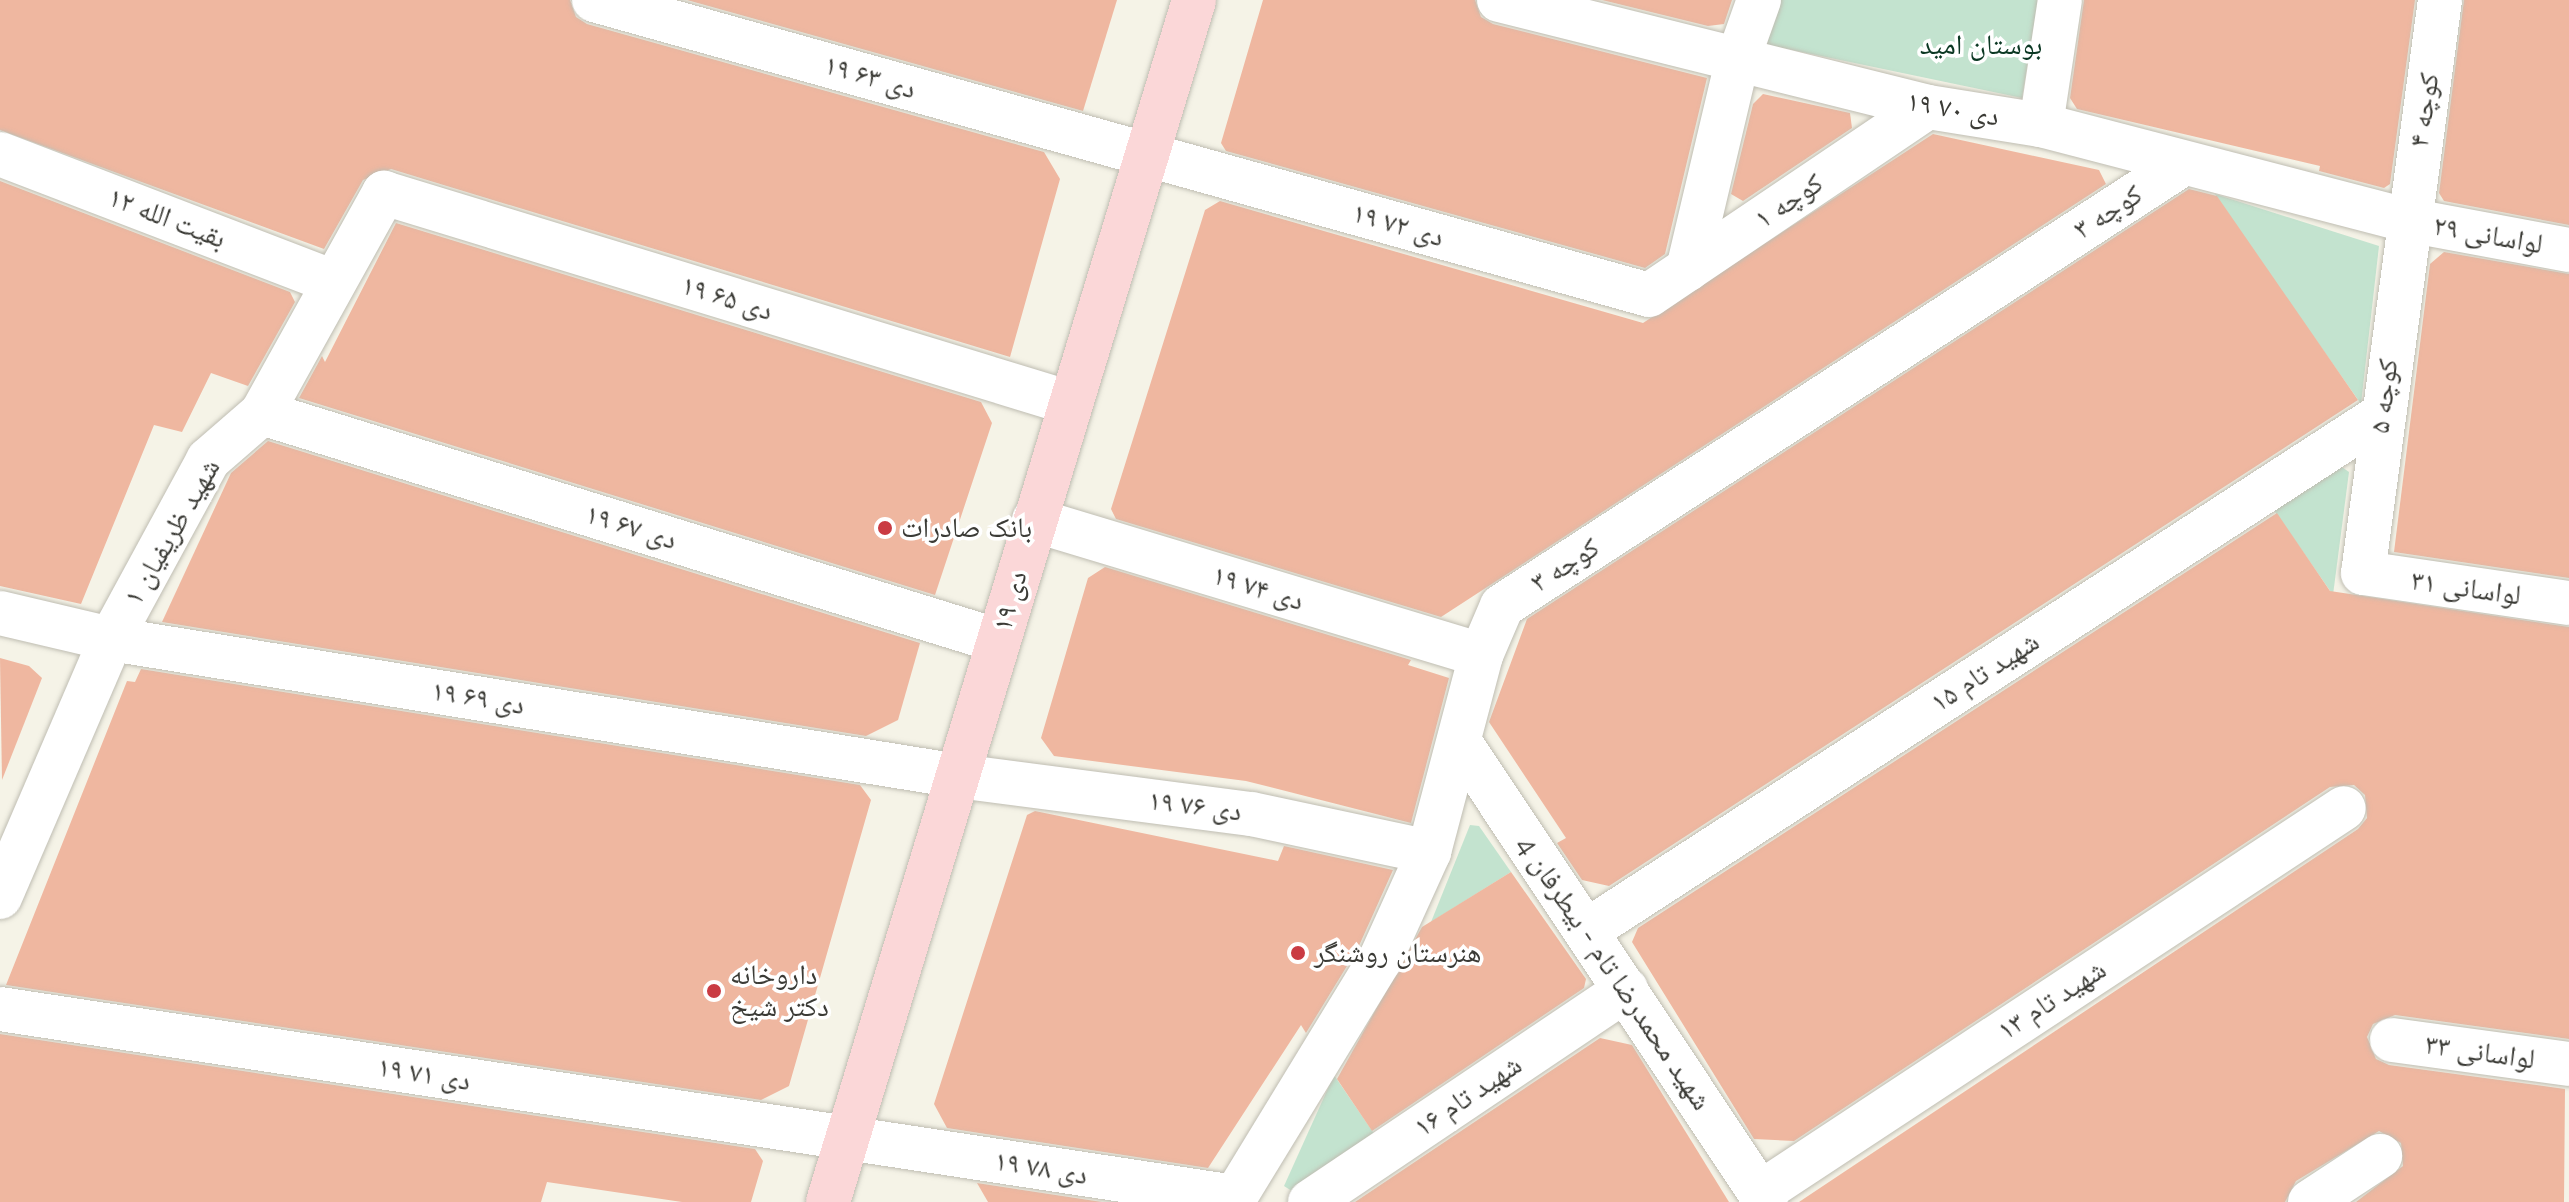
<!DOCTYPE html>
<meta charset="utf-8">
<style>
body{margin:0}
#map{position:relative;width:2569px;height:1202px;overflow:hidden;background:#f5f3e7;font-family:Raleway,"Noto Naskh Arabic",sans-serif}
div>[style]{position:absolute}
.green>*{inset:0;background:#c3e3cf}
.building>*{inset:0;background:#efb7a0}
.roads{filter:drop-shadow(0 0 2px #bfbdb2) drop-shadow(0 0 2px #bfbdb2)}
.minor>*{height:44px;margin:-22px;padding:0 22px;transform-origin:22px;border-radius:22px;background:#fff}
.major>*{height:44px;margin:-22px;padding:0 22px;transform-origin:22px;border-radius:22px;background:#fbd7d8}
.dots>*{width:22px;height:22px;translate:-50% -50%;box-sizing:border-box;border:4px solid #fff;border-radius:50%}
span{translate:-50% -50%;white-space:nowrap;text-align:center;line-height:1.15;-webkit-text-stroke:7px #fff;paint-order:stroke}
.park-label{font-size:28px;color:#0b3823}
.street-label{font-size:28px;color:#3b3b36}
.poi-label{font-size:28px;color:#3b3b36}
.left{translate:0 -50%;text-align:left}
</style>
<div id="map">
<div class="green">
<div style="clip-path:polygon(1775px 0,2038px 0,2022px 98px,1759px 43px)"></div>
<div style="clip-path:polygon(2215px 194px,2379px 246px,2361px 404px,2280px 289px)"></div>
<div style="clip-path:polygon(2336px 463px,2349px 472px,2333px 595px,2271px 506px)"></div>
<div style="clip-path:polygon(1470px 825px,1479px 826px,1511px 872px,1431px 922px)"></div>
<div style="clip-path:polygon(1334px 1075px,1377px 1138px,1295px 1193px,1284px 1186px)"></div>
</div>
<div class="building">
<div style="clip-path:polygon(0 0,570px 0,576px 17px,587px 24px,1044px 152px,1060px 179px,1010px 357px,391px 169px,363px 180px,324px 249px,0 130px)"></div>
<div style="clip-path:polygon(687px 0,1117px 0,1083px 111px)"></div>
<div style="clip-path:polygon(1263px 0,1475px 0,1481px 17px,1493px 24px,1707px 78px,1665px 254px,1645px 268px,1226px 151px,1221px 143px)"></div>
<div style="clip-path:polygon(1602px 0,1732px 0,1724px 24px,1708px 26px)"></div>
<div style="clip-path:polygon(2084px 0,2415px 0,2390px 184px,2384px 188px,2319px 171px,2320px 166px,2077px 109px,2070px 98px)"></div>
<div style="clip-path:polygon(2464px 0,2569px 0,2569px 225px,2444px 201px,2439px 193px)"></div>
<div style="clip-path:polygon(1763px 94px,1850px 113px,1852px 128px,1743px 201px,1731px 194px,1753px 104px)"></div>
<div style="clip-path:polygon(1933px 134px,2099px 170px,2106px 184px,1441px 617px,1116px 519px,1111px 509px,1205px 210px,1220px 201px,1643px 323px)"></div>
<div style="clip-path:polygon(0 181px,290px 292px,295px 302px,248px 386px,211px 373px,182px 432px,154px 425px,81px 604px,0 586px)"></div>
<div style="clip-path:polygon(2189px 189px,2217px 196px,2358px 400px,1609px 886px,1582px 880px,1557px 843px,1566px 838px,1489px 722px,1527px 619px)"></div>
<div style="clip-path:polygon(396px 223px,981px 402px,992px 423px,935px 595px,299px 398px,322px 356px,325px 362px)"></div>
<div style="clip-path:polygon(2444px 252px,2569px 274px,2569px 578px,2394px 552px,2430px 264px)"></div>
<div style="clip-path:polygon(268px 441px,920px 643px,898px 720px,866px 736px,162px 622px,231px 473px)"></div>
<div style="clip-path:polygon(2277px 513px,2330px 591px,2569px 627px,2569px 1039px,2395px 1015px,2373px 1024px,2367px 1037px,2376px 1059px,2389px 1065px,2565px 1089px,2564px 1202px,2356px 1202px,2403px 1166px,2401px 1143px,2379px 1131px,2296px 1181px,2285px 1202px,1799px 1202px,2358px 829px,2367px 818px,2365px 795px,2354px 785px,2330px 787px,1794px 1141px,1754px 1139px,1632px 942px,1638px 928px)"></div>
<div style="clip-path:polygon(1105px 567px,1411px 660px,1408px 665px,1449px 678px,1411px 823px,1246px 781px,1054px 756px,1041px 738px,1088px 578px)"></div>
<div style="clip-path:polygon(0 658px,29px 666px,42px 678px,2px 780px)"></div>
<div style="clip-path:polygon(141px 669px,860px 785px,871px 800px,789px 1086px,761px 1100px,6px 985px,127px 681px,135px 682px)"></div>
<div style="clip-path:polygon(1035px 811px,1278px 861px,1284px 846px,1393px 870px,1358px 948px,1306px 1033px,1301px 1025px,1208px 1168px,947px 1128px,934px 1104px,1027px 815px)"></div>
<div style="clip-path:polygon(1511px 872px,1586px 979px,1584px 988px,1372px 1131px,1337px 1079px,1422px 927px)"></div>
<div style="clip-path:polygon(0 1034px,755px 1149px,763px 1161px,751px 1202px,682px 1202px,547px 1182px,541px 1202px,0 1202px)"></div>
<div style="clip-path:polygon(1600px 1038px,1632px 1045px,1729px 1202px,1355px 1202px)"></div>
<div style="clip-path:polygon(977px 1183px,1102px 1202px,988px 1202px)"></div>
</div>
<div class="roads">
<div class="minor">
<div style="left:594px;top:0;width:1095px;rotate:15.62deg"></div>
<div style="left:1649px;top:295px;width:336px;rotate:-34deg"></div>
<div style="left:1499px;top:0;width:442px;rotate:14deg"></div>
<div style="left:1928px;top:107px;width:114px;rotate:9.1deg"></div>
<div style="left:2041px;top:125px;width:378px;rotate:14.6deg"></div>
<div style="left:2407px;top:220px;width:165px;rotate:10.5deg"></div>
<div style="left:2440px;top:0;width:578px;rotate:97.65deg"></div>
<div style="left:2363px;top:573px;width:208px;rotate:8.3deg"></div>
<div style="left:2041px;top:125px;width:126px;rotate:-81.4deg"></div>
<div style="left:0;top:154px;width:357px;rotate:21deg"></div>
<div style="left:1688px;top:269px;width:213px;rotate:-76.7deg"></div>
<div style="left:1737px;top:62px;width:66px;rotate:-70.5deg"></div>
<div style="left:262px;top:413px;width:771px;rotate:17.19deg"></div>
<div style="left:1034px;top:520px;width:467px;rotate:16.8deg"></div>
<div style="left:0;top:613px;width:114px;rotate:13.2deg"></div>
<div style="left:111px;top:639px;width:858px;rotate:9.19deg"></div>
<div style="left:958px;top:776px;width:296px;rotate:7.4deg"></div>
<div style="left:1252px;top:814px;width:181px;rotate:12.1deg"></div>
<div style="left:1461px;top:744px;width:550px;rotate:56.34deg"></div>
<div style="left:0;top:897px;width:281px;rotate:-66.7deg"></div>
<div style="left:111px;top:639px;width:204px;rotate:-61.5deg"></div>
<div style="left:208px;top:460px;width:72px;rotate:-41deg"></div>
<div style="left:262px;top:413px;width:252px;rotate:-61deg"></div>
<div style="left:384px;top:193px;width:717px;rotate:17.02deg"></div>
<div style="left:1588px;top:930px;width:946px;rotate:-32.97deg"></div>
<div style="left:0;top:1009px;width:1249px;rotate:8.66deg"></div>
<div style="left:2392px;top:1040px;width:179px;rotate:7.7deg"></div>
<div style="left:1760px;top:1193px;width:699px;rotate:-33.39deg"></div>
<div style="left:1232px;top:1202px;width:284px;rotate:-58.6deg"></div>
<div style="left:1380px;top:960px;width:119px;rotate:-65.6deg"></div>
<div style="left:1429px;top:852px;width:204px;rotate:-75.2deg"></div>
<div style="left:1481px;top:655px;width:53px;rotate:-66.8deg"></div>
<div style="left:1502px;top:606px;width:810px;rotate:-33deg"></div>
<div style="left:1310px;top:1202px;width:381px;rotate:-33.9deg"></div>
<div style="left:2310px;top:1202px;width:84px;rotate:-33.3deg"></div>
</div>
<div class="major">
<div style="left:828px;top:1202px;width:1256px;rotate:-73.06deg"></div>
</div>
</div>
<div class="dots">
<div style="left:885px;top:528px;background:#ca3b43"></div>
<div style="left:1298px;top:953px;background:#ca3b43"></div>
<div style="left:714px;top:991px;background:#ca3b43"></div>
</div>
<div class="park-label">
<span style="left:1981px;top:45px">بوستان امید</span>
</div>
<div class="street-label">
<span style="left:870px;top:77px;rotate:16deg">۱۹ دی ۶۳</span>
<span style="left:1953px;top:109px;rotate:10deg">۱۹ دی ۷۰</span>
<span style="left:2424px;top:110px;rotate:-81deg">کوچه ۴</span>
<span style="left:1789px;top:201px;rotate:-34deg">کوچه ۱</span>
<span style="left:2108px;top:212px;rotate:-33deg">کوچه ۳</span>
<span style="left:167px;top:218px;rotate:21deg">بقیت الله ۱۲</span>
<span style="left:1398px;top:225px;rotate:16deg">۱۹ دی ۷۲</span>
<span style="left:2488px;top:235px;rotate:10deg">لواسانی ۲۹</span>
<span style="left:727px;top:298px;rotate:17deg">۱۹ دی ۶۵</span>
<span style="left:2384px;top:396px;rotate:-83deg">کوچه ۵</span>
<span style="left:631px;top:527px;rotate:17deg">۱۹ دی ۶۷</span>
<span style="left:172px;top:532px;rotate:-60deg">شهید ظریفیان ۱</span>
<span style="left:1565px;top:565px;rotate:-33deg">کوچه ۳</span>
<span style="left:1258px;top:588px;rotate:17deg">۱۹ دی ۷۴</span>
<span style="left:2466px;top:588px;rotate:8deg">لواسانی ۳۱</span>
<span style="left:1010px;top:601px;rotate:-74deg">۱۹ دی</span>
<span style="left:1985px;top:672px;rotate:-33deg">شهید تام ۱۵</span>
<span style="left:478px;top:698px;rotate:9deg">۱۹ دی ۶۹</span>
<span style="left:1195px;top:806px;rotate:7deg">۱۹ دی ۷۶</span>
<span style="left:1614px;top:973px;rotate:56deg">شهید محمدرضا تام - بیطرفان 4</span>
<span style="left:2052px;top:1000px;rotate:-33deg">شهید تام ۱۳</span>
<span style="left:2480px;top:1052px;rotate:8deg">لواسانی ۳۳</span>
<span style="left:424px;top:1074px;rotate:9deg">۱۹ دی ۷۱</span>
<span style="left:1468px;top:1096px;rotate:-34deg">شهید تام ۱۶</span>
<span style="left:1041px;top:1168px;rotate:9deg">۱۹ دی ۷۸</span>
</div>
<div class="poi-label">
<span class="left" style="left:901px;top:528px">بانک صادرات</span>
<span class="left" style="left:1314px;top:953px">هنرستان روشنگر</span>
<span class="left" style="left:730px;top:991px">داروخانه<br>دکتر شیخ</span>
</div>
</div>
